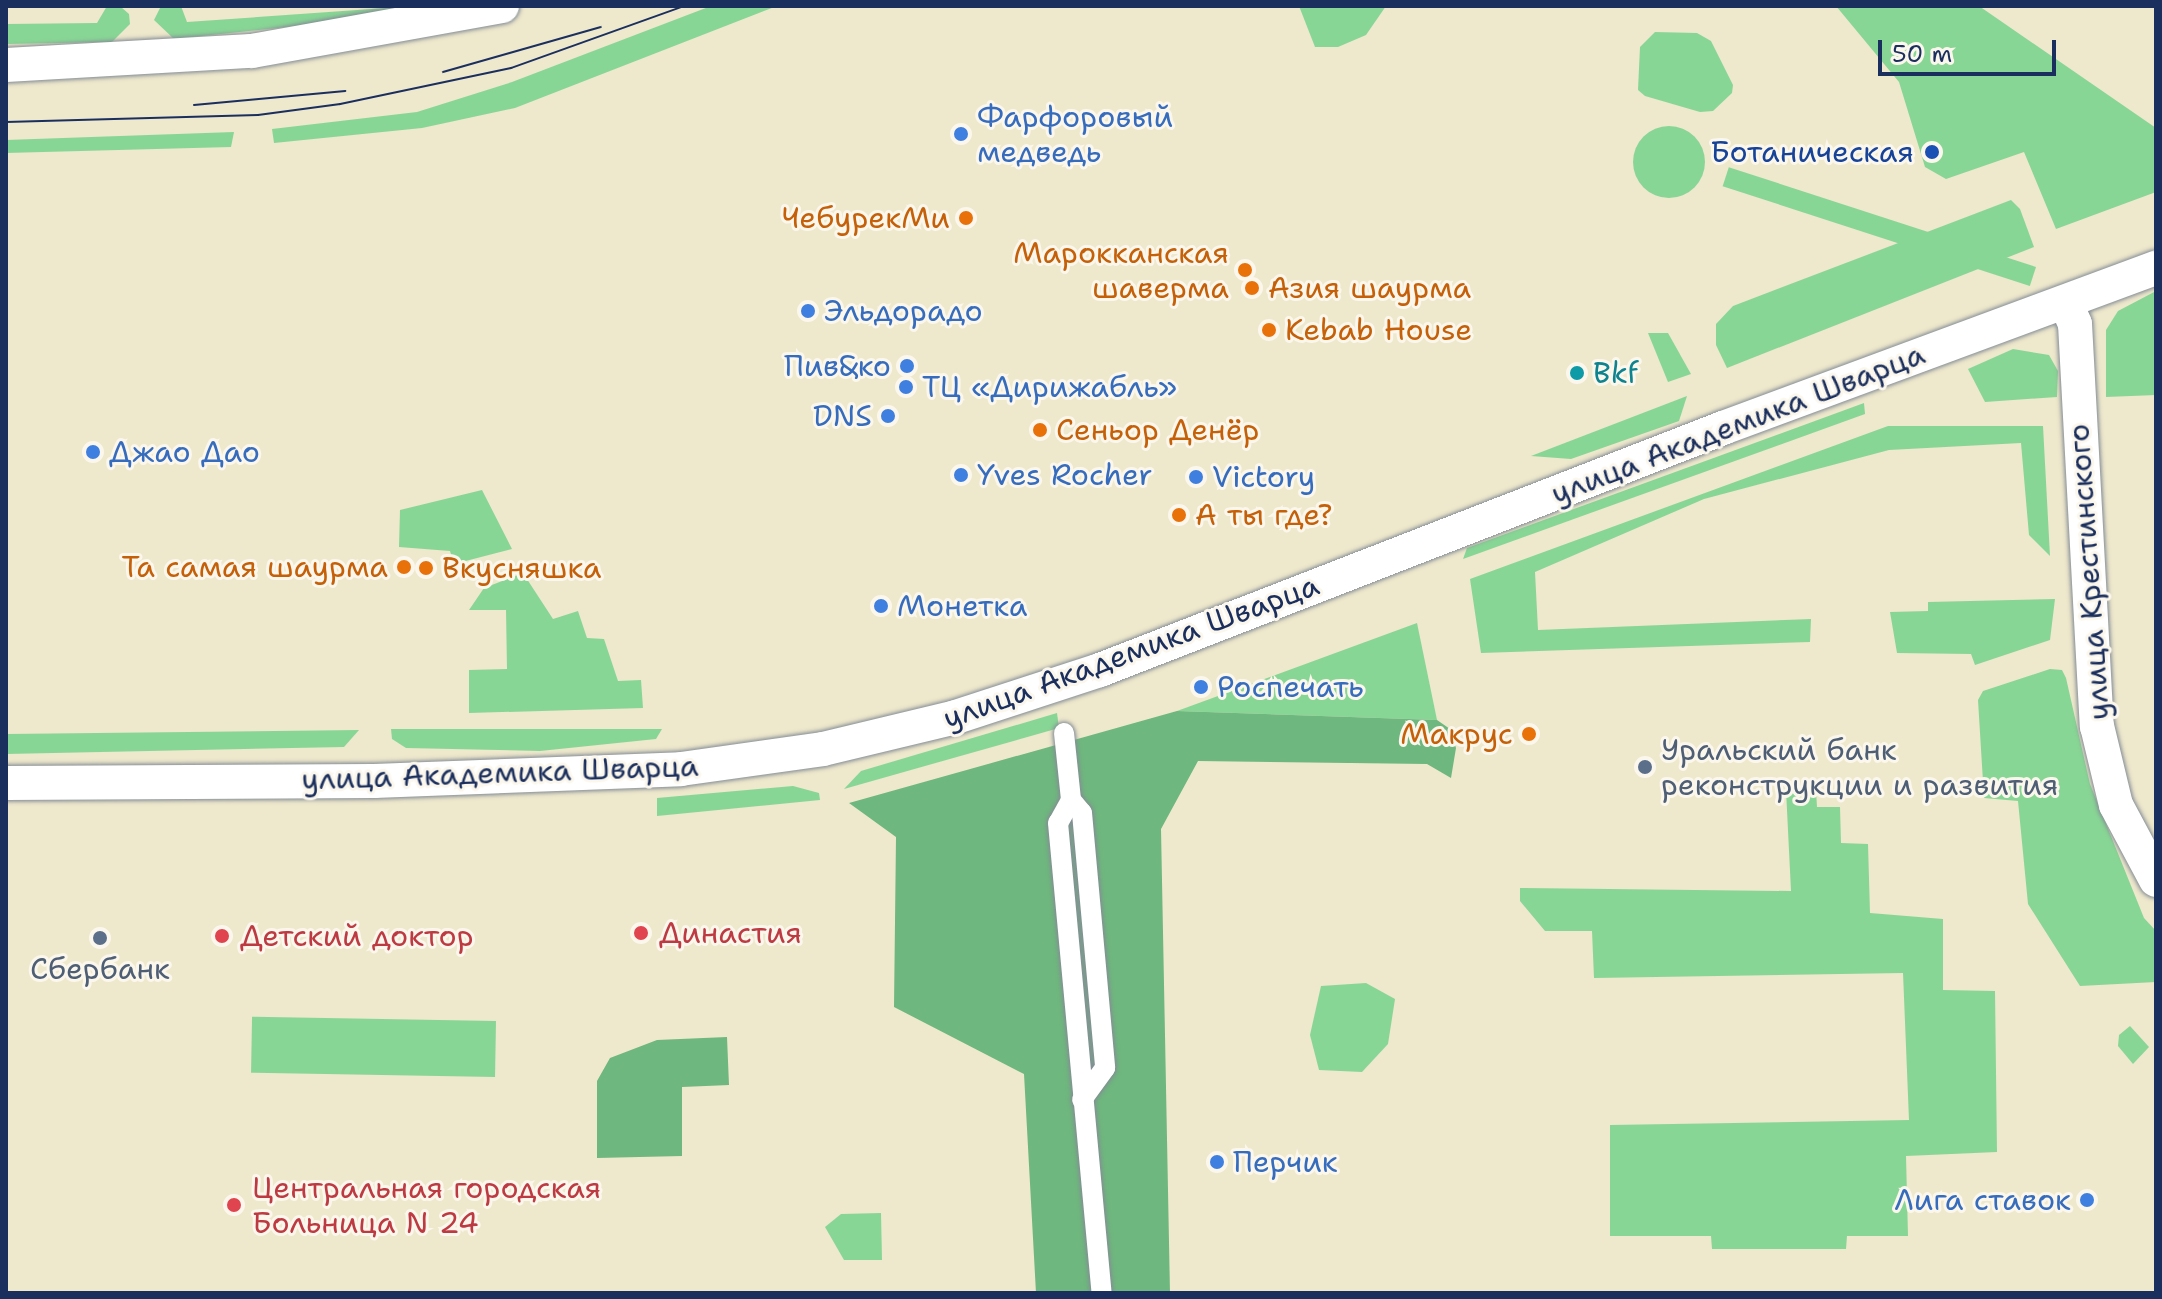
<!DOCTYPE html>
<meta charset="utf-8">
<style>
body{margin:0}
#map{position:relative;width:2162px;height:1299px;overflow:hidden;background:#eee8cc;font-family:"Shantell Sans",sans-serif}
div>[style]{position:absolute}
.green>*{inset:0;background:#88d695;transform-origin:0 0}
.round{border-radius:50%}
.forest>*{inset:0;background:#6eb77e}
.roads{filter:drop-shadow(0 0 2px #848c95) drop-shadow(0 0 2px #848c95)}
.pedestrian>*{height:20px;margin:-10px;padding:0 10px;transform-origin:10px;border-radius:10px;background:#fff}
.tertiary>*{height:34px;margin:-17px;padding:0 17px;transform-origin:17px;border-radius:17px;background:#fff}
.tram>*{height:2px;margin:-1px;padding:0 1px;transform-origin:1px;border-radius:1px;background:#1b2f5e}
.dots>*{width:22px;height:22px;translate:-50% -50%;box-sizing:border-box;border:4px solid #fbf7ec;border-radius:50%}
span{translate:-50% -50%;white-space:nowrap;text-align:center;line-height:1.15;-webkit-text-stroke:6px #fbf7ec;paint-order:stroke}
.shop-label{font-size:30px;color:#366cbe}
.left{translate:0 -50%;text-align:left}
.right{translate:-100% -50%;text-align:right}
.transit-label{font-size:30px;color:#164399}
.food-label{font-size:30px;color:#c56008}
.culture-label{font-size:30px;color:#0d838f}
.street-label{font-size:30px;color:#1b2f5e}
.service-label{font-size:30px;color:#4e5e75}
.health-label{font-size:30px;color:#be3a42}
.frame{position:absolute;inset:0;border:8px solid #1b2f5e;pointer-events:none}
.scale{position:absolute;left:1878px;top:40px;width:178px;height:36px;box-sizing:border-box;border:4px solid #1b2f5e;border-top:0;padding-left:10px;font-size:24px;line-height:28px;white-space:nowrap;color:#1b2f5e;-webkit-text-stroke:6px #fbf7ec;paint-order:stroke}
</style>
<div id="map">
<div class="green">
<div style="clip-path:polygon(107px 6px,121px 7px,129px 14px,130px 24px,112px 42px,6px 44px,6px 24px,97px 23px)"></div>
<div style="clip-path:polygon(161px 6px,181px 6px,187px 22px,414px 6px,324px 23px,174px 39px,154px 20px)"></div>
<div style="clip-path:polygon(711px 6px,777px 6px,515px 108px,422px 128px,274px 143px,272px 129px,417px 112px,512px 82px)"></div>
<div style="clip-path:polygon(1299px 6px,1386px 6px,1366px 35px,1338px 47px,1315px 47px)"></div>
<div style="clip-path:polygon(1836px 6px,1979px 6px,2156px 128px,2156px 192px,2056px 229px,2024px 152px,1946px 179px,1925px 167px,1899px 82px)"></div>
<div style="clip-path:polygon(1655px 32px,1697px 33px,1711px 41px,1733px 85px,1732px 93px,1713px 111px,1700px 112px,1645px 96px,1638px 90px,1640px 47px)"></div>
<div class="round" style="left:1633px;top:126px;width:72px;height:72px"></div>
<div style="clip-path:polygon(234px 132px,231px 147px,6px 153px,6px 140px)"></div>
<div style="clip-path:polygon(2011px 200px,2020px 209px,2034px 247px,1727px 368px,1716px 345px,1716px 324px,1733px 306px)"></div>
<div style="left:2036px;top:267px;width:20px;height:323px;rotate:108deg"></div>
<div style="clip-path:polygon(2156px 291px,2156px 395px,2106px 397px,2106px 330px,2118px 311px)"></div>
<div style="clip-path:polygon(1648px 333px,1668px 333px,1691px 374px,1668px 382px)"></div>
<div style="clip-path:polygon(2013px 349px,2049px 355px,2058px 371px,2057px 397px,1985px 402px,1968px 369px)"></div>
<div style="clip-path:polygon(1687px 396px,1679px 421px,1571px 459px,1531px 456px)"></div>
<div style="clip-path:polygon(1864px 403px,1865px 414px,1463px 559px,1467px 548px)"></div>
<div style="clip-path:polygon(1888px 426px,2043px 426px,2050px 556px,2029px 535px,2021px 443px,1889px 450px,1704px 499px,1535px 572px,1538px 630px,1811px 619px,1810px 642px,1481px 653px,1470px 579px)"></div>
<div style="clip-path:polygon(482px 490px,512px 549px,454px 564px,450px 551px,399px 547px,400px 510px)"></div>
<div style="clip-path:polygon(523px 573px,553px 619px,578px 611px,587px 638px,604px 639px,618px 681px,641px 680px,643px 708px,469px 713px,469px 670px,507px 669px,506px 610px,469px 610px,484px 588px)"></div>
<div style="clip-path:polygon(2055px 599px,2050px 640px,1975px 665px,1971px 654px,1897px 653px,1890px 612px,1928px 611px,1928px 602px)"></div>
<div style="clip-path:polygon(1417px 623px,1437px 720px,1177px 711px)"></div>
<div style="clip-path:polygon(2050px 669px,2062px 670px,2066px 678px,2090px 784px,2144px 918px,2156px 931px,2156px 982px,2080px 986px,2028px 904px,2018px 801px,1984px 798px,1978px 700px,1983px 691px)"></div>
<div style="clip-path:polygon(1057px 713px,1059px 728px,844px 789px,861px 771px)"></div>
<div style="clip-path:polygon(391px 729px,662px 729px,656px 739px,540px 751px,406px 748px,392px 739px)"></div>
<div style="clip-path:polygon(359px 730px,344px 747px,6px 754px,6px 734px)"></div>
<div style="clip-path:polygon(793px 786px,819px 793px,820px 800px,657px 816px,657px 798px)"></div>
<div style="clip-path:polygon(1786px 790px,1816px 790px,1817px 807px,1840px 807px,1841px 843px,1868px 844px,1870px 913px,1943px 919px,1943px 990px,1995px 991px,1997px 1152px,1906px 1156px,1908px 1236px,1847px 1236px,1846px 1249px,1712px 1249px,1711px 1236px,1610px 1236px,1610px 1125px,1909px 1120px,1903px 973px,1594px 978px,1592px 931px,1545px 931px,1520px 901px,1520px 888px,1791px 891px)"></div>
<div style="clip-path:polygon(1366px 983px,1395px 999px,1388px 1044px,1362px 1072px,1319px 1070px,1310px 1035px,1321px 986px)"></div>
<div style="left:496px;top:1021px;width:56px;height:244px;rotate:91deg"></div>
<div style="clip-path:polygon(2130px 1026px,2149px 1047px,2133px 1064px,2118px 1046px,2119px 1035px)"></div>
<div style="clip-path:polygon(881px 1213px,882px 1260px,844px 1260px,825px 1227px,841px 1214px)"></div>
</div>
<div class="forest">
<div style="clip-path:polygon(1177px 711px,1437px 720px,1450px 729px,1456px 748px,1451px 778px,1427px 764px,1198px 761px,1161px 829px,1170px 1293px,1036px 1293px,1024px 1074px,894px 1007px,896px 837px,849px 803px)"></div>
<div style="clip-path:polygon(727px 1037px,729px 1085px,682px 1087px,682px 1156px,597px 1158px,597px 1081px,610px 1058px,657px 1040px)"></div>
</div>
<div class="roads">
<div class="pedestrian">
<div style="left:1064px;top:733px;width:67px;rotate:84deg"></div>
<div style="left:1071px;top:800px;width:26px;rotate:119deg"></div>
<div style="left:1058px;top:823px;width:472px;rotate:84.7deg"></div>
<div style="left:1071px;top:800px;width:17px;rotate:50deg"></div>
<div style="left:1082px;top:813px;width:256px;rotate:84.8deg"></div>
<div style="left:1105px;top:1068px;width:39px;rotate:126deg"></div>
</div>
<div class="tertiary">
<div style="left:6px;top:65px;width:246px;rotate:-3.3deg"></div>
<div style="left:252px;top:51px;width:254px;rotate:-10.2deg"></div>
<div style="left:2066px;top:303px;width:23px;rotate:67deg"></div>
<div style="left:2075px;top:324px;width:403px;rotate:86.9deg"></div>
<div style="left:2097px;top:726px;width:81px;rotate:76.5deg"></div>
<div style="left:2116px;top:805px;width:85px;rotate:61.9deg"></div>
<div style="left:6px;top:783px;width:368px;rotate:-0.3deg"></div>
<div style="left:374px;top:781px;width:307px;rotate:-2.2deg"></div>
<div style="left:681px;top:769px;width:143px;rotate:-8deg"></div>
<div style="left:823px;top:749px;width:137px;rotate:-13.5deg"></div>
<div style="left:956px;top:717px;width:151px;rotate:-18.1deg"></div>
<div style="left:1100px;top:670px;width:668px;rotate:-21.23deg"></div>
<div style="left:1723px;top:428px;width:462px;rotate:-20.3deg"></div>
</div>
</div>
<div class="tram">
<div style="left:443px;top:72px;width:164px;rotate:-15.9deg"></div>
<div style="left:194px;top:105px;width:152px;rotate:-5.3deg"></div>
<div style="left:6px;top:122px;width:252px;rotate:-1.6deg"></div>
<div style="left:258px;top:115px;width:83px;rotate:-7.6deg"></div>
<div style="left:340px;top:104px;width:175px;rotate:-11.9deg"></div>
<div style="left:511px;top:68px;width:184px;rotate:-19.7deg"></div>
</div>
<div class="dots">
<div style="left:961px;top:134px;background:#3f7fe0"></div>
<div style="left:1932px;top:152px;background:#1a4fb4"></div>
<div style="left:966px;top:218px;background:#e8710a"></div>
<div style="left:1245px;top:270px;background:#e8710a"></div>
<div style="left:1252px;top:288px;background:#e8710a"></div>
<div style="left:808px;top:311px;background:#3f7fe0"></div>
<div style="left:1269px;top:330px;background:#e8710a"></div>
<div style="left:907px;top:366px;background:#3f7fe0"></div>
<div style="left:1577px;top:373px;background:#0f9aa8"></div>
<div style="left:906px;top:387px;background:#3f7fe0"></div>
<div style="left:888px;top:416px;background:#3f7fe0"></div>
<div style="left:1040px;top:430px;background:#e8710a"></div>
<div style="left:93px;top:452px;background:#3f7fe0"></div>
<div style="left:961px;top:475px;background:#3f7fe0"></div>
<div style="left:1196px;top:477px;background:#3f7fe0"></div>
<div style="left:1179px;top:515px;background:#e8710a"></div>
<div style="left:404px;top:567px;background:#e8710a"></div>
<div style="left:426px;top:568px;background:#e8710a"></div>
<div style="left:881px;top:606px;background:#3f7fe0"></div>
<div style="left:1201px;top:687px;background:#3f7fe0"></div>
<div style="left:1529px;top:734px;background:#e8710a"></div>
<div style="left:1645px;top:767px;background:#5c6f8a"></div>
<div style="left:641px;top:933px;background:#e0444e"></div>
<div style="left:222px;top:936px;background:#e0444e"></div>
<div style="left:100px;top:938px;background:#5c6f8a"></div>
<div style="left:1217px;top:1162px;background:#3f7fe0"></div>
<div style="left:2087px;top:1200px;background:#3f7fe0"></div>
<div style="left:234px;top:1205px;background:#e0444e"></div>
</div>
<div class="shop-label">
<span class="left" style="left:977px;top:134px">Фарфоровый<br>медведь</span>
<span class="left" style="left:824px;top:311px">Эльдорадо</span>
<span class="right" style="left:891px;top:366px">Пив&amp;ко</span>
<span class="left" style="left:922px;top:387px">ТЦ «Дирижабль»</span>
<span class="right" style="left:872px;top:416px">DNS</span>
<span class="left" style="left:109px;top:452px">Джао Дао</span>
<span class="left" style="left:977px;top:475px">Yves Rocher</span>
<span class="left" style="left:1212px;top:477px">Victory</span>
<span class="left" style="left:897px;top:606px">Монетка</span>
<span class="left" style="left:1217px;top:687px">Роспечать</span>
<span class="left" style="left:1233px;top:1162px">Перчик</span>
<span class="right" style="left:2071px;top:1200px">Лига ставок</span>
</div>
<div class="transit-label">
<span class="right" style="left:1914px;top:152px">Ботаническая</span>
</div>
<div class="food-label">
<span class="right" style="left:950px;top:218px">ЧебурекМи</span>
<span class="right" style="left:1229px;top:270px">Марокканская<br>шаверма</span>
<span class="left" style="left:1268px;top:288px">Азия шаурма</span>
<span class="left" style="left:1285px;top:330px">Kebab House</span>
<span class="left" style="left:1056px;top:430px">Сеньор Денёр</span>
<span class="left" style="left:1195px;top:515px">А ты где?</span>
<span class="right" style="left:388px;top:567px">Та самая шаурма</span>
<span class="left" style="left:442px;top:568px">Вкусняшка</span>
<span class="right" style="left:1513px;top:734px">Макрус</span>
</div>
<div class="culture-label">
<span class="left" style="left:1593px;top:373px">Bkf</span>
</div>
<div class="street-label">
<span style="left:1738px;top:424px;rotate:-21deg">улица Академика Шварца</span>
<span style="left:2089px;top:572px;rotate:-94deg">улица Крестинского</span>
<span style="left:1131px;top:652px;rotate:-20deg">улица Академика Шварца</span>
<span style="left:500px;top:773px;rotate:-2deg">улица Академика Шварца</span>
</div>
<div class="service-label">
<span class="left" style="left:1661px;top:767px">Уральский банк<br>реконструкции и развития</span>
<span style="left:100px;top:969px">Сбербанк</span>
</div>
<div class="health-label">
<span class="left" style="left:659px;top:933px">Династия</span>
<span class="left" style="left:240px;top:936px">Детский доктор</span>
<span class="left" style="left:252px;top:1205px">Центральная городская<br>Больница N 24</span>
</div>
<div class="frame"></div>
<div class="scale">50 m</div>
</div>
